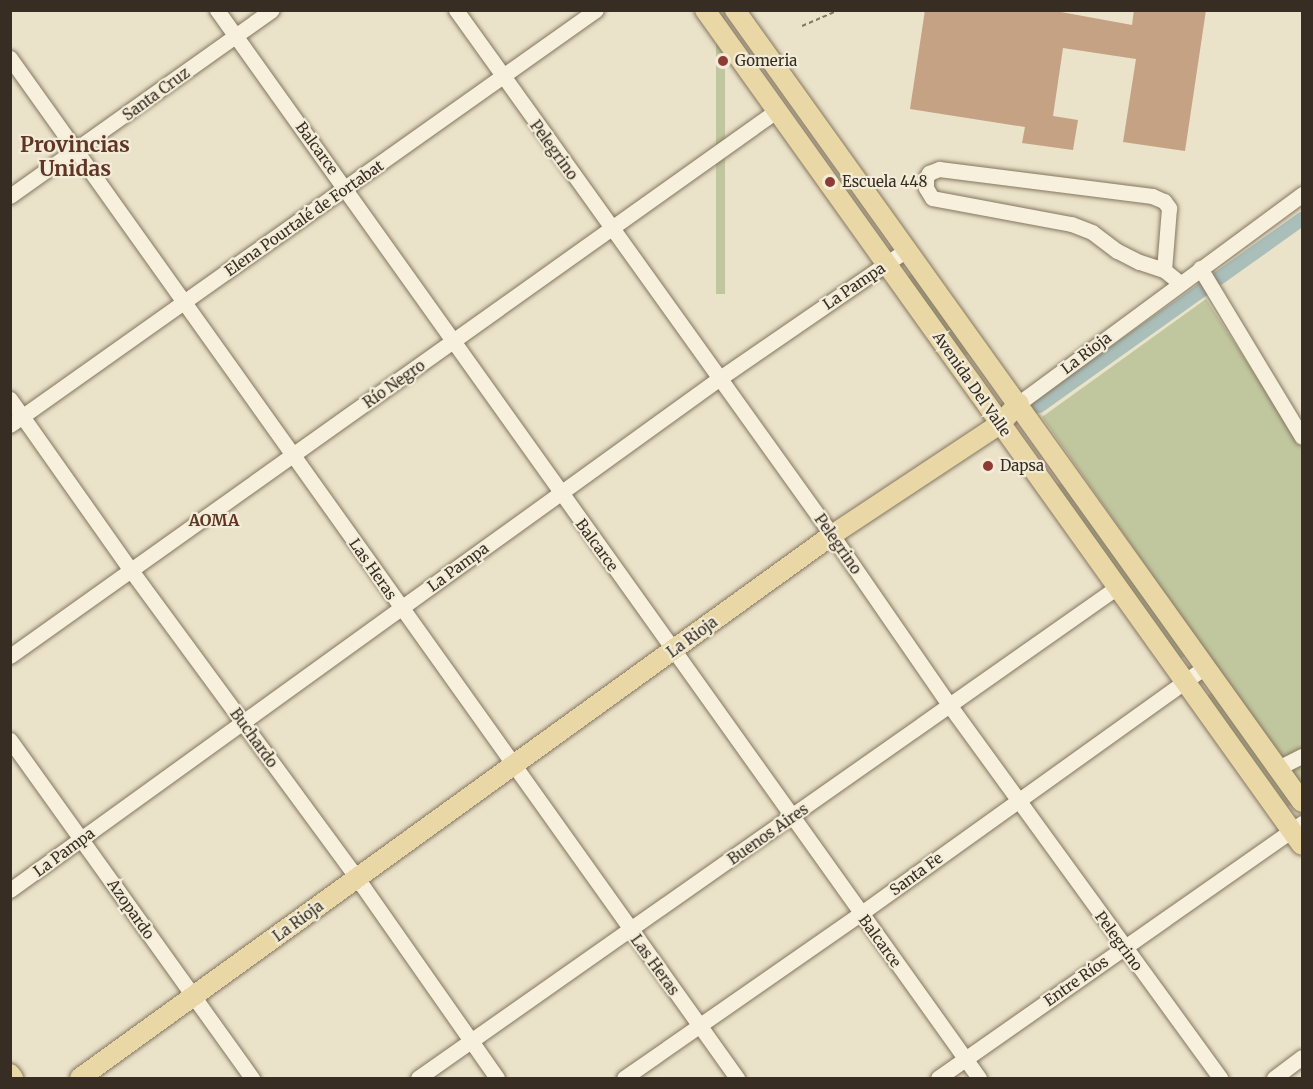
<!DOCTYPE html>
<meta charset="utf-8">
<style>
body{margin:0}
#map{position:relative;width:1313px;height:1089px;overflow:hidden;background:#eae2c9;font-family:Merriweather,serif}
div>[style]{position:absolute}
.green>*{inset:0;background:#c0c79e;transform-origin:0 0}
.canal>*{height:14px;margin:-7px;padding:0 7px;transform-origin:7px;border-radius:7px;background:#aabfba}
.building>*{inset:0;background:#c4a283}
.path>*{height:2px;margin-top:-1px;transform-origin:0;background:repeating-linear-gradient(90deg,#857660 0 4.5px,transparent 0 7.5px)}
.roads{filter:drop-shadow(0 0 2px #857660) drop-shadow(0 0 2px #857660)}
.minor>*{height:15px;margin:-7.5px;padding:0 7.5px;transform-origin:7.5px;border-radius:7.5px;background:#f6f0dc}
.major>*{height:20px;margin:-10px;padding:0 10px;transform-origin:10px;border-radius:10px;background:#e9d8a6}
.dots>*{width:16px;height:16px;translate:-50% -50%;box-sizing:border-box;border:3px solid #f2ecd8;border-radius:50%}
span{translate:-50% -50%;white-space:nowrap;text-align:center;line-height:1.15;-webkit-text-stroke:4.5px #f2ecd8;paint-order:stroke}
.poi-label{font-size:15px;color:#372d22}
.left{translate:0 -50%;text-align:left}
.street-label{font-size:15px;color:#372d22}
.neighbourhood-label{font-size:16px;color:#5f3525;font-weight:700}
.district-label{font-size:21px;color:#5f3525;font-weight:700}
.frame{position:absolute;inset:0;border:12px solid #372d22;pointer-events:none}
</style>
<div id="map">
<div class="green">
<div style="left:716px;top:11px;width:9px;height:283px"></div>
<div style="clip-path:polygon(913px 273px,996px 392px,969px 355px,961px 354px,907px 277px)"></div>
<div style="clip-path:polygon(1206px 299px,1302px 447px,1302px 789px,1042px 417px)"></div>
<div style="clip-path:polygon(1030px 446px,1056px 483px,1064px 485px,1186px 655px,1180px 659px)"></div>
<div style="left:1213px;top:692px;width:137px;height:7px;rotate:54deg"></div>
</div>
<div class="canal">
<div style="left:1219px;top:278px;width:102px;rotate:-35.4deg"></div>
<div style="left:1039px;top:406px;width:200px;rotate:-35.4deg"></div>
</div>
<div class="building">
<div style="clip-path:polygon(925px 10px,1050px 10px,1132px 25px,1134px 10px,1206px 10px,1185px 151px,1123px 142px,1136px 59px,1063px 48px,1053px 116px,1078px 120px,1073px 150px,1022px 143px,1025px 127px,910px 109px)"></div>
</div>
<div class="path">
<div style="left:802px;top:26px;width:40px;rotate:-23.4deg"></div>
</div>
<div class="roads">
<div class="minor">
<div style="left:217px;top:10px;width:1312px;rotate:54.49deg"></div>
<div style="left:456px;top:10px;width:646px;rotate:54.39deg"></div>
<div style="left:832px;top:535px;width:208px;rotate:55.4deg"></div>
<div style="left:950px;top:706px;width:460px;rotate:54deg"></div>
<div style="left:10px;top:58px;width:1253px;rotate:54.52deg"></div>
<div style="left:10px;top:196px;width:321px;rotate:-35.4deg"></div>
<div style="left:1200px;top:268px;width:197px;rotate:58.9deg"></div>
<div style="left:1164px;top:270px;width:26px;rotate:-162deg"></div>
<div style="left:1139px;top:262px;width:25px;rotate:-153deg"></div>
<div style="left:1117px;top:251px;width:31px;rotate:-143deg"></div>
<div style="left:1092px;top:232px;width:22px;rotate:-159deg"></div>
<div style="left:1071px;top:224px;width:141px;rotate:-169.4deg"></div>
<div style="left:932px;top:198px;width:12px;rotate:-121deg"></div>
<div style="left:926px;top:188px;width:10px;rotate:-90deg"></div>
<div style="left:926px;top:178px;width:6px;rotate:-59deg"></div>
<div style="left:929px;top:173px;width:11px;rotate:-22deg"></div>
<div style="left:939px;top:169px;width:215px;rotate:7.2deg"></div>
<div style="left:1152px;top:196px;width:13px;rotate:23deg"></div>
<div style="left:1164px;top:201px;width:9px;rotate:54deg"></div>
<div style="left:1169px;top:208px;width:62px;rotate:94.6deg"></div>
<div style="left:1164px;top:270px;width:19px;rotate:39deg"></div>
<div style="left:10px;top:399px;width:208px;rotate:54.8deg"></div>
<div style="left:130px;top:569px;width:383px;rotate:53.7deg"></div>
<div style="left:357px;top:878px;width:244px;rotate:55deg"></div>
<div style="left:1019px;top:403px;width:352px;rotate:-36.4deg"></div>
<div style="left:10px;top:425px;width:718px;rotate:-35.31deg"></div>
<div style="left:10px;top:656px;width:940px;rotate:-35.43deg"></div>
<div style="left:10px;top:740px;width:416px;rotate:54.4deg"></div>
<div style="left:1278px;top:768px;width:27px;rotate:-27deg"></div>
<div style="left:10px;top:890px;width:875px;rotate:-35.8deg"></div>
<div style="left:720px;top:378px;width:228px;rotate:-34.5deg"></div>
<div style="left:418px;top:1078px;width:853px;rotate:-35.07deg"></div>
<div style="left:624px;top:1078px;width:287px;rotate:-34.8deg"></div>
<div style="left:860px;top:914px;width:426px;rotate:-35.6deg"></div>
<div style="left:938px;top:1078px;width:444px;rotate:-35deg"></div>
<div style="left:1274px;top:1078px;width:35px;rotate:-37deg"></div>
</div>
<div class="major">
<div style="left:705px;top:10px;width:1026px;rotate:54.44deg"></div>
<div style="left:735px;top:10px;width:974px;rotate:54.4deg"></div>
<div style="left:10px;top:1074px;width:5px;rotate:53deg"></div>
<div style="left:80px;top:1078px;width:928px;rotate:-35.83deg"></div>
<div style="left:832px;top:535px;width:201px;rotate:-33.5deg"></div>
<div style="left:1000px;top:424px;width:28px;rotate:-48deg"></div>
</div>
</div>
<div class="dots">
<div style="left:723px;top:61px;background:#8e3b36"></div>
<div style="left:830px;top:182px;background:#8e3b36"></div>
<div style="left:988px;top:466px;background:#8e3b36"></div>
</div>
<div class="poi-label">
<span class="left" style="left:735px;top:61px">Gomeria</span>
<span class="left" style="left:842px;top:182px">Escuela 448</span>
<span class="left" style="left:1000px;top:466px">Dapsa</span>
</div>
<div class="street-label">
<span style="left:156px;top:94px;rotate:-36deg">Santa Cruz</span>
<span style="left:317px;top:148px;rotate:54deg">Balcarce</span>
<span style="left:554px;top:150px;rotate:54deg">Pelegrino</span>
<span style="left:304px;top:218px;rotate:-35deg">Elena Pourtalé de Fortabat</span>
<span style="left:854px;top:286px;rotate:-34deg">La Pampa</span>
<span style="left:1086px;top:353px;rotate:-37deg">La Rioja</span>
<span style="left:394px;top:384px;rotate:-35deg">Río Negro</span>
<span style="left:972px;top:384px;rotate:55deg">Avenida Del Valle</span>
<span style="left:838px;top:544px;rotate:55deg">Pelegrino</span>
<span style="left:597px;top:545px;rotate:54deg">Balcarce</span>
<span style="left:458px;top:567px;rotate:-36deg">La Pampa</span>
<span style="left:373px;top:569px;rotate:55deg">Las Heras</span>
<span style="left:692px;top:637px;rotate:-36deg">La Rioja</span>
<span style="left:254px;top:738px;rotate:54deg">Buchardo</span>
<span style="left:768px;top:834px;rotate:-35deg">Buenos Aires</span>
<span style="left:64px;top:852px;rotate:-36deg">La Pampa</span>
<span style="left:916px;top:874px;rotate:-36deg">Santa Fe</span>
<span style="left:131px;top:909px;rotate:55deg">Azopardo</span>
<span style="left:298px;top:921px;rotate:-36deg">La Rioja</span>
<span style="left:880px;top:941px;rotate:54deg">Balcarce</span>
<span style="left:1119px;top:941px;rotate:54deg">Pelegrino</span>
<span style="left:655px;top:965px;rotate:54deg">Las Heras</span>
<span style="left:1076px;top:981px;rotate:-35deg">Entre Ríos</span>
</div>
<div class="neighbourhood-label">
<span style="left:214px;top:520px">AOMA</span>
</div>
<div class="district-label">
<span style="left:75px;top:157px">Provincias<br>Unidas</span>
</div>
<div class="frame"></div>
</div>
